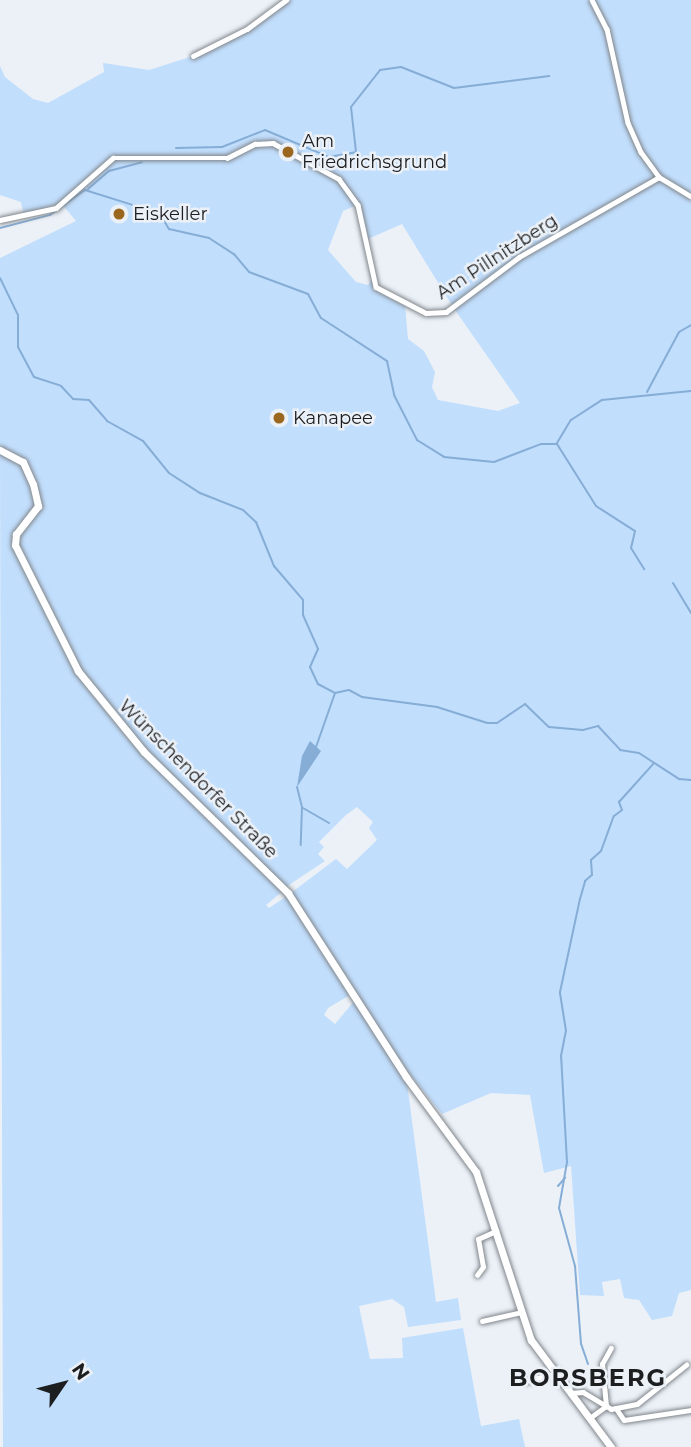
<!DOCTYPE html>
<meta charset="utf-8">
<style>
body{margin:0}
#map{position:relative;width:691px;height:1447px;overflow:hidden;background:#ebf1f7;font-family:Montserrat,sans-serif}
div>[style]{position:absolute}
.green>*{inset:0;background:#c1defd}
.water>*{inset:0;background:#86add6}
.stream>*{height:2px;margin:-1px;padding:0 1px;transform-origin:1px;border-radius:1px;background:#86add6}
.roads{filter:drop-shadow(0 0 2px #81868b) drop-shadow(0 0 2px #81868b)}
.street>*{height:4.5px;margin:-2.25px;padding:0 2.25px;transform-origin:2.25px;border-radius:2.25px;background:#fff}
.secondary>*{height:7px;margin:-3.5px;padding:0 3.5px;transform-origin:3.5px;border-radius:3.5px;background:#fff}
.dots>*{width:19px;height:19px;translate:-50% -50%;box-sizing:border-box;border:4px solid #ebf1f7;border-radius:50%}
span{translate:-50% -50%;white-space:nowrap;text-align:center;line-height:1.15;-webkit-text-stroke:5px #ebf1f7;paint-order:stroke}
.poi-label{font-size:18px;color:#1c1e20}
.left{translate:0 -50%;text-align:left}
.street-label{font-size:18px;color:#1c1e20}
.district-label{font-size:24px;color:#1c1e20;font-weight:700;letter-spacing:2px}
.north{position:absolute;left:28px;top:1349px;width:70px;height:70px;-webkit-text-stroke:5px #ebf1f7;paint-order:stroke;rotate:55deg;font-size:19px;font-weight:700;line-height:28px;text-align:center;color:#1c1e20}
.north::after{content:'';display:block;margin:auto;width:24px;height:32px;background:#1c1e20;clip-path:polygon(50% 0,100% 100%,50% 72%,0 100%)}
</style>
<div id="map">
<div class="green">
<div style="clip-path:polygon(evenodd,286px 0,691px 0,691px 1290px,679px 1293px,672px 1316px,652px 1320px,639px 1300px,624px 1298px,620px 1279px,602px 1282px,604px 1296px,580px 1295px,571px 1166px,544px 1173px,530px 1095px,491px 1093px,442px 1114px,395px 1056px,291px 893px,336px 859px,347px 869px,377px 840px,369px 828px,373px 822px,357px 807px,346px 815px,319px 842px,324px 847px,318px 854px,325px 861px,286px 887px,132px 736px,81px 672px,19px 549px,21px 533px,40px 508px,23px 459px,0 447px,0 258px,76px 221px,61px 203px,24px 215px,21px 202px,0 195px,0 66px,5px 77px,33px 99px,48px 103px,104px 72px,103px 63px,149px 70px,193px 56px,223px 43px,286px 0,357px 205px,368px 239px,402px 224px,453px 307px,520px 403px,498px 411px,438px 400px,432px 387px,435px 372px,424px 351px,408px 339px,405px 306px,382px 294px,372px 279px,368px 285px,356px 282px,328px 250px,343px 211px,357px 205px)"></div>
<div style="clip-path:polygon(0 453px,23px 467px,35px 500px,35px 506px,13px 538px,76px 674px,127px 738px,283px 891px,266px 905px,269px 908px,287px 896px,350px 995px,328px 1008px,324px 1015px,335px 1024px,356px 999px,407px 1083px,436px 1302px,458px 1298px,461px 1320px,408px 1327px,404px 1307px,392px 1299px,359px 1306px,370px 1359px,403px 1358px,402px 1338px,463px 1328px,481px 1426px,519px 1419px,525px 1447px,3px 1447px)"></div>
</div>
<div class="water">
<div style="clip-path:polygon(310px 741px,321px 751px,297px 787px,302px 756px)"></div>
</div>
<div class="stream">
<div style="left:176px;top:148px;width:46px;rotate:-1.2deg"></div>
<div style="left:222px;top:147px;width:46px;rotate:-21.6deg"></div>
<div style="left:265px;top:130px;width:69px;rotate:22.9deg"></div>
<div style="left:329px;top:157px;width:27px;rotate:-10deg"></div>
<div style="left:356px;top:152px;width:45px;rotate:-96.3deg"></div>
<div style="left:351px;top:107px;width:47px;rotate:-51.9deg"></div>
<div style="left:380px;top:70px;width:21px;rotate:-8deg"></div>
<div style="left:401px;top:67px;width:57px;rotate:21.6deg"></div>
<div style="left:454px;top:88px;width:96px;rotate:-7.2deg"></div>
<div style="left:88px;top:189px;width:28px;rotate:-41deg"></div>
<div style="left:109px;top:171px;width:34px;rotate:-15deg"></div>
<div style="left:147px;top:208px;width:13px;rotate:18deg"></div>
<div style="left:159px;top:212px;width:20px;rotate:60deg"></div>
<div style="left:169px;top:229px;width:41px;rotate:12.7deg"></div>
<div style="left:209px;top:238px;width:30px;rotate:33deg"></div>
<div style="left:234px;top:254px;width:23px;rotate:50deg"></div>
<div style="left:249px;top:272px;width:63px;rotate:20.4deg"></div>
<div style="left:308px;top:294px;width:27px;rotate:62deg"></div>
<div style="left:321px;top:318px;width:79px;rotate:33.1deg"></div>
<div style="left:387px;top:361px;width:35px;rotate:78deg"></div>
<div style="left:394px;top:395px;width:51px;rotate:62.9deg"></div>
<div style="left:417px;top:440px;width:32px;rotate:32deg"></div>
<div style="left:444px;top:457px;width:50px;rotate:5.7deg"></div>
<div style="left:494px;top:462px;width:50px;rotate:-21deg"></div>
<div style="left:541px;top:444px;width:16px"></div>
<div style="left:557px;top:444px;width:73px;rotate:57.8deg"></div>
<div style="left:596px;top:506px;width:46px;rotate:32.7deg"></div>
<div style="left:635px;top:531px;width:17px;rotate:103deg"></div>
<div style="left:631px;top:548px;width:25px;rotate:58deg"></div>
<div style="left:0;top:228px;width:52px;rotate:-14.6deg"></div>
<div style="left:50px;top:215px;width:43px;rotate:-35.5deg"></div>
<div style="left:85px;top:190px;width:53px;rotate:17.4deg"></div>
<div style="left:0;top:278px;width:41px;rotate:64.1deg"></div>
<div style="left:18px;top:315px;width:32px;rotate:90deg"></div>
<div style="left:18px;top:347px;width:34px;rotate:62deg"></div>
<div style="left:34px;top:377px;width:28px;rotate:18deg"></div>
<div style="left:61px;top:386px;width:18px;rotate:47deg"></div>
<div style="left:73px;top:399px;width:16px;rotate:4deg"></div>
<div style="left:89px;top:400px;width:28px;rotate:49deg"></div>
<div style="left:107px;top:421px;width:41px;rotate:29.1deg"></div>
<div style="left:143px;top:441px;width:41px;rotate:50.9deg"></div>
<div style="left:169px;top:473px;width:37px;rotate:33deg"></div>
<div style="left:200px;top:493px;width:46px;rotate:21.6deg"></div>
<div style="left:243px;top:510px;width:18px;rotate:43deg"></div>
<div style="left:256px;top:522px;width:48px;rotate:67.8deg"></div>
<div style="left:274px;top:566px;width:45px;rotate:49.5deg"></div>
<div style="left:303px;top:600px;width:15px;rotate:90deg"></div>
<div style="left:303px;top:615px;width:37px;rotate:66deg"></div>
<div style="left:318px;top:649px;width:20px;rotate:114deg"></div>
<div style="left:310px;top:667px;width:19px;rotate:65deg"></div>
<div style="left:318px;top:684px;width:19px;rotate:28deg"></div>
<div style="left:335px;top:693px;width:14px;rotate:-12deg"></div>
<div style="left:349px;top:690px;width:15px;rotate:28deg"></div>
<div style="left:362px;top:697px;width:76px;rotate:7.6deg"></div>
<div style="left:437px;top:707px;width:52px;rotate:17.7deg"></div>
<div style="left:487px;top:723px;width:10px"></div>
<div style="left:497px;top:723px;width:34px;rotate:-34deg"></div>
<div style="left:525px;top:704px;width:33px;rotate:44deg"></div>
<div style="left:549px;top:727px;width:34px;rotate:5deg"></div>
<div style="left:583px;top:730px;width:16px;rotate:-15deg"></div>
<div style="left:598px;top:726px;width:33px;rotate:47deg"></div>
<div style="left:620px;top:750px;width:19px;rotate:9deg"></div>
<div style="left:639px;top:753px;width:48px;rotate:33deg"></div>
<div style="left:679px;top:779px;width:12px;rotate:5deg"></div>
<div style="left:647px;top:392px;width:68px;rotate:-61.9deg"></div>
<div style="left:679px;top:332px;width:14px;rotate:-30deg"></div>
<div style="left:557px;top:443px;width:27px;rotate:-59deg"></div>
<div style="left:571px;top:420px;width:37px;rotate:-33deg"></div>
<div style="left:602px;top:400px;width:89px;rotate:-5.8deg"></div>
<div style="left:673px;top:583px;width:35px;rotate:59deg"></div>
<div style="left:316px;top:747px;width:57px;rotate:-70.6deg"></div>
<div style="left:297px;top:787px;width:21px;rotate:76deg"></div>
<div style="left:302px;top:807px;width:38px;rotate:92deg"></div>
<div style="left:303px;top:808px;width:30px;rotate:30deg"></div>
<div style="left:558px;top:1186px;width:11px;rotate:-49deg"></div>
<div style="left:588px;top:1364px;width:21px;rotate:-109deg"></div>
<div style="left:581px;top:1344px;width:78px;rotate:-94.4deg"></div>
<div style="left:575px;top:1266px;width:60px;rotate:-105.4deg"></div>
<div style="left:559px;top:1208px;width:47px;rotate:-80.1deg"></div>
<div style="left:567px;top:1162px;width:106px;rotate:-93.2deg"></div>
<div style="left:561px;top:1056px;width:25px;rotate:-79deg"></div>
<div style="left:566px;top:1031px;width:39px;rotate:-99deg"></div>
<div style="left:560px;top:992px;width:95px;rotate:-77.9deg"></div>
<div style="left:580px;top:899px;width:19px;rotate:-74deg"></div>
<div style="left:585px;top:881px;width:9px;rotate:-41deg"></div>
<div style="left:592px;top:875px;width:15px;rotate:-94deg"></div>
<div style="left:591px;top:860px;width:13px;rotate:-42deg"></div>
<div style="left:601px;top:851px;width:37px;rotate:-70deg"></div>
<div style="left:614px;top:816px;width:10px;rotate:-37deg"></div>
<div style="left:622px;top:810px;width:9px;rotate:-111deg"></div>
<div style="left:619px;top:802px;width:52px;rotate:-48.1deg"></div>
</div>
<div class="roads">
<div class="street">
<div style="left:592px;top:0;width:33px;rotate:63deg"></div>
<div style="left:607px;top:29px;width:96px;rotate:77.4deg"></div>
<div style="left:628px;top:123px;width:32px;rotate:66deg"></div>
<div style="left:641px;top:152px;width:31px;rotate:54deg"></div>
<div style="left:659px;top:177px;width:37px;rotate:31deg"></div>
<div style="left:193px;top:56px;width:60px;rotate:-26.6deg"></div>
<div style="left:247px;top:29px;width:49px;rotate:-36.6deg"></div>
<div style="left:0;top:220px;width:57px;rotate:-12.1deg"></div>
<div style="left:56px;top:208px;width:76px;rotate:-41.3deg"></div>
<div style="left:113px;top:158px;width:114px"></div>
<div style="left:227px;top:158px;width:31px;rotate:-27deg"></div>
<div style="left:255px;top:144px;width:18px;rotate:-3deg"></div>
<div style="left:273px;top:143px;width:75px;rotate:28.6deg"></div>
<div style="left:339px;top:179px;width:32px;rotate:54deg"></div>
<div style="left:358px;top:205px;width:84px;rotate:77.6deg"></div>
<div style="left:376px;top:287px;width:56px;rotate:27.5deg"></div>
<div style="left:426px;top:313px;width:20px;rotate:-3deg"></div>
<div style="left:446px;top:312px;width:91px;rotate:-37deg"></div>
<div style="left:519px;top:257px;width:161px;rotate:-29.7deg"></div>
<div style="left:477px;top:1275px;width:10px;rotate:-53deg"></div>
<div style="left:483px;top:1267px;width:28px;rotate:-100deg"></div>
<div style="left:478px;top:1239px;width:20px;rotate:-24deg"></div>
<div style="left:482px;top:1321px;width:41px;rotate:-12.7deg"></div>
<div style="left:525px;top:1381px;width:29px;rotate:-14deg"></div>
<div style="left:570px;top:1393px;width:13px;rotate:-4deg"></div>
<div style="left:583px;top:1392px;width:33px;rotate:31deg"></div>
<div style="left:611px;top:1409px;width:26px;rotate:-11deg"></div>
<div style="left:637px;top:1404px;width:63px;rotate:-38.5deg"></div>
<div style="left:606px;top:1406px;width:42px;rotate:-95.4deg"></div>
<div style="left:602px;top:1364px;width:18px;rotate:-61deg"></div>
<div style="left:616px;top:1408px;width:14px;rotate:56deg"></div>
<div style="left:624px;top:1420px;width:68px;rotate:-8.5deg"></div>
<div style="left:591px;top:1417px;width:19px;rotate:-36deg"></div>
</div>
<div class="secondary">
<div style="left:0;top:450px;width:26px;rotate:28deg"></div>
<div style="left:23px;top:462px;width:24px;rotate:66deg"></div>
<div style="left:33px;top:484px;width:23px;rotate:77deg"></div>
<div style="left:38px;top:506px;width:36px;rotate:128deg"></div>
<div style="left:16px;top:534px;width:11px;rotate:95deg"></div>
<div style="left:15px;top:545px;width:141px;rotate:63.4deg"></div>
<div style="left:78px;top:671px;width:104px;rotate:50.8deg"></div>
<div style="left:144px;top:752px;width:202px;rotate:44.4deg"></div>
<div style="left:288px;top:893px;width:219px;rotate:57.3deg"></div>
<div style="left:406px;top:1077px;width:118px;rotate:53.6deg"></div>
<div style="left:476px;top:1172px;width:177px;rotate:71.9deg"></div>
<div style="left:531px;top:1340px;width:134px;rotate:53.2deg"></div>
</div>
</div>
<div class="dots">
<div style="left:288px;top:152px;background:#9b661d"></div>
<div style="left:119px;top:214px;background:#9b661d"></div>
<div style="left:279px;top:418px;background:#9b661d"></div>
</div>
<div class="poi-label">
<span class="left" style="left:302px;top:152px">Am<br>Friedrichsgrund</span>
<span class="left" style="left:133px;top:214px">Eiskeller</span>
<span class="left" style="left:293px;top:418px">Kanapee</span>
</div>
<div class="street-label">
<span style="left:497px;top:257px;rotate:-33deg">Am Pillnitzberg</span>
<span style="left:198px;top:779px;rotate:45deg">Wünschendorfer Straße</span>
</div>
<div class="district-label">
<span style="left:588px;top:1378px">BORSBERG</span>
</div>
<div class="north">N</div>
</div>
